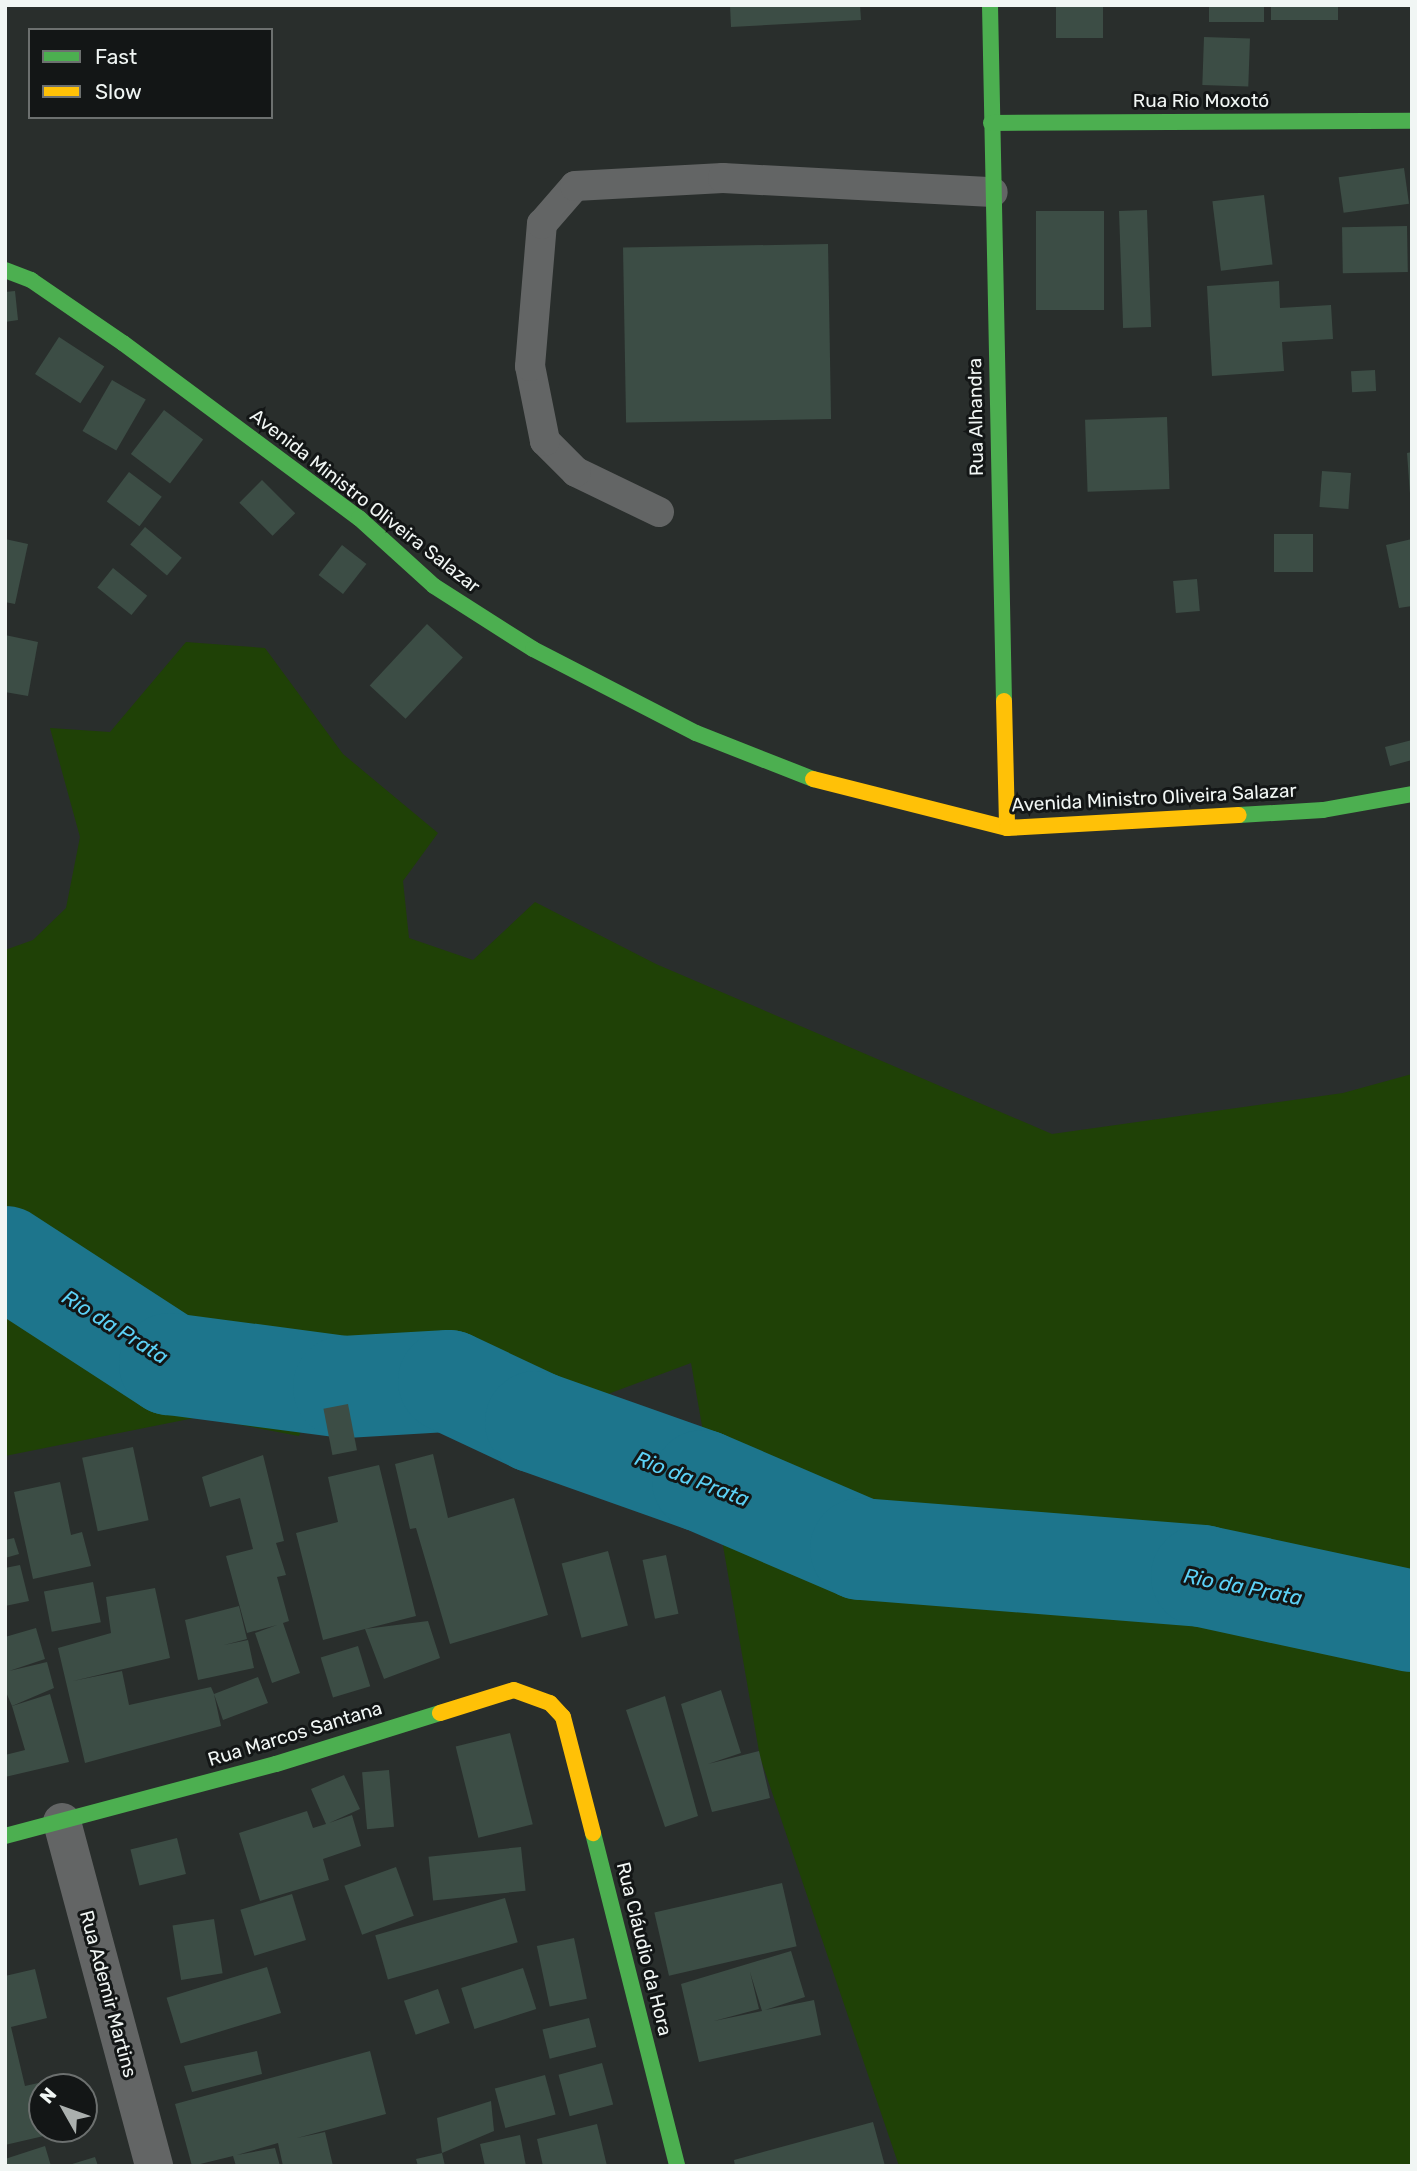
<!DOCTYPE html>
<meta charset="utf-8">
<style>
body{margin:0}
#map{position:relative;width:1417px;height:2171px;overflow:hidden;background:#292e2c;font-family:Rubik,sans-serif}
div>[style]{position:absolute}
.green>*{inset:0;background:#1f4106}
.river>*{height:102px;margin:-51px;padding:0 51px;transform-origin:51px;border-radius:51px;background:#1d758c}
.building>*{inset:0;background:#3c4d45;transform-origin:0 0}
.lane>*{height:30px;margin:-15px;padding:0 15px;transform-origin:15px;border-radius:15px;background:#636565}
.street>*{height:38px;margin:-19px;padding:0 19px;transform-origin:19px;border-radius:19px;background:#636565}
.fast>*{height:16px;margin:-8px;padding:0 8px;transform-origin:8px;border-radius:8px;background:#4caf50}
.slow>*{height:16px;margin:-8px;padding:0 8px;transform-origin:8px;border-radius:8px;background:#ffc107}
span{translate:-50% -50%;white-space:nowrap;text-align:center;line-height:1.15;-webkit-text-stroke:6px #131616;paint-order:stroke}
.street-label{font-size:19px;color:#f1f6f4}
.water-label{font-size:21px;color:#5cd1f6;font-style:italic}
.frame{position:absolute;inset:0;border:7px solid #f1f6f4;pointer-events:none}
.legend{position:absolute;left:28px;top:28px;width:245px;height:91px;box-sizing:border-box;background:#131616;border:2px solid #6c706f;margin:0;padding:9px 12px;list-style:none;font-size:21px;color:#f1f6f4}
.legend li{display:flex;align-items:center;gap:14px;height:35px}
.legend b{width:35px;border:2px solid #6c706f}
.north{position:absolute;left:28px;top:2073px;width:70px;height:70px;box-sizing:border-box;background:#131616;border:2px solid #6c706f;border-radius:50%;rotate:310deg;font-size:19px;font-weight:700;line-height:28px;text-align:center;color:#f1f6f4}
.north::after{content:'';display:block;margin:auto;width:24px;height:32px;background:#abb0ae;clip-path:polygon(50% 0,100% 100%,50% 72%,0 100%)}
</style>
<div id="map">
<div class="green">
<div style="clip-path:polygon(186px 642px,265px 648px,343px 754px,438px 833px,403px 881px,409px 938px,473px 960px,535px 902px,656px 964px,1052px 1134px,1343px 1093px,1412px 1074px,1412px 2166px,899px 2166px,760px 1757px,691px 1363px,584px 1403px,496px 1354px,335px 1348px,299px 1436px,199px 1417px,5px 1456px,5px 950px,33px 940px,66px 908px,80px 837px,50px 728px,110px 732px)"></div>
</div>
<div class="river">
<div style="left:5px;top:1257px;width:197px;rotate:33deg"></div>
<div style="left:170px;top:1364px;width:176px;rotate:7.5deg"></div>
<div style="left:344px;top:1387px;width:105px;rotate:-3.3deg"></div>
<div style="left:449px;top:1381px;width:96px;rotate:25.2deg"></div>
<div style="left:536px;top:1422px;width:177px;rotate:19.5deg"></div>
<div style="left:703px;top:1481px;width:172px;rotate:23.3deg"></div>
<div style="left:861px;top:1549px;width:342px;rotate:4.5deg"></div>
<div style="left:1202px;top:1576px;width:215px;rotate:12.1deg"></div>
</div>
<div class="building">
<div style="clip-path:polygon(730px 5px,860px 5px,861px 20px,731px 27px)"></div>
<div style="left:1056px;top:5px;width:47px;height:33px"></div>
<div style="left:1209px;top:5px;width:55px;height:17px"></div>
<div style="left:1271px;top:5px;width:67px;height:15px"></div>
<div style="left:1204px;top:37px;width:46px;height:48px;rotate:2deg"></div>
<div style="left:1404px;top:168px;width:36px;height:66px;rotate:82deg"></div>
<div style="left:1264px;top:195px;width:70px;height:52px;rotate:83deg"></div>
<div style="left:1147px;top:210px;width:117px;height:28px;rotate:88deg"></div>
<div style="left:1104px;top:211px;width:99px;height:68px;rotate:90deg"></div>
<div style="left:1407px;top:226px;width:46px;height:65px;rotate:89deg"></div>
<div style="left:828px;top:244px;width:175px;height:205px;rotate:89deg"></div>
<div style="clip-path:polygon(1279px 281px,1280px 308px,1331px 305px,1333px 339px,1282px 342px,1284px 371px,1212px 376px,1207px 286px)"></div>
<div style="clip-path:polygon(15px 291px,18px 320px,5px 322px,5px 292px)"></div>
<div style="left:59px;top:337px;width:54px;height:44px;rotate:33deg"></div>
<div style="left:1375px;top:370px;width:21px;height:24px;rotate:87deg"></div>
<div style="left:112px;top:380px;width:39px;height:59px;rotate:30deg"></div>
<div style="left:164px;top:410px;width:49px;height:55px;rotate:37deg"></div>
<div style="left:1167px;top:417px;width:72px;height:82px;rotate:88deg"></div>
<div style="clip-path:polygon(1412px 452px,1412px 494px,1410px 494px,1407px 453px)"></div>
<div style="left:1322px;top:471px;width:29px;height:36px;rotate:4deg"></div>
<div style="left:129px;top:472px;width:41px;height:37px;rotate:37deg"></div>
<div style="left:262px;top:480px;width:47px;height:32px;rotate:45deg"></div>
<div style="left:145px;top:527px;width:48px;height:23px;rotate:40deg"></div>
<div style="left:1313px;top:534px;width:38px;height:39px;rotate:90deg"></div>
<div style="clip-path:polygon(5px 539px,28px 544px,15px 604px,5px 602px)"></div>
<div style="clip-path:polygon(1412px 539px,1412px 606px,1399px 608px,1386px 545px)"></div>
<div style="left:342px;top:545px;width:31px;height:38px;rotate:38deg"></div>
<div style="left:113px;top:568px;width:44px;height:25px;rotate:39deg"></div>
<div style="left:1197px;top:579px;width:32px;height:24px;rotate:85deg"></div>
<div style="left:427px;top:624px;width:49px;height:84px;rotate:43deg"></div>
<div style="clip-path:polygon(5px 635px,38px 642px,28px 696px,5px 692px)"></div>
<div style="clip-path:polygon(1412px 740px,1412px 760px,1390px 766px,1385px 747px)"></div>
<div style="left:348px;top:1404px;width:47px;height:25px;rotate:79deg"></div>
<div style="left:133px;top:1447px;width:75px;height:52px;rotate:78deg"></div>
<div style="clip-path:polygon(433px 1454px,448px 1518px,514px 1498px,548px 1615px,450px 1644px,416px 1528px,410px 1529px,395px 1464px)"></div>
<div style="clip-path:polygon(263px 1455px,284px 1541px,276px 1543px,286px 1575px,277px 1577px,289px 1621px,283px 1623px,300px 1673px,272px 1683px,255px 1633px,277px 1625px,247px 1633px,226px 1556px,253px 1549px,240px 1498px,210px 1507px,202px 1477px)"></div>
<div style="clip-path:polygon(379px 1465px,416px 1616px,365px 1629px,428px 1621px,440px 1658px,384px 1679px,365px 1629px,323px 1640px,296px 1533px,338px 1522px,328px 1477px)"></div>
<div style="clip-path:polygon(60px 1482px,71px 1535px,82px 1532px,91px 1566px,33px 1579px,14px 1492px)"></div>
<div style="clip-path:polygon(14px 1538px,19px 1554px,5px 1558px,5px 1540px)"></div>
<div style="left:608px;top:1551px;width:77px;height:48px;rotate:75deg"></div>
<div style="left:666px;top:1555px;width:60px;height:24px;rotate:78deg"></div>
<div style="clip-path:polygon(20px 1565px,29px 1601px,5px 1606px,5px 1568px)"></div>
<div style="left:93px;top:1582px;width:41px;height:50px;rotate:79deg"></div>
<div style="clip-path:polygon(155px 1588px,170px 1658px,73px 1681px,122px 1671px,129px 1705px,211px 1687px,214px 1694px,258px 1677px,268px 1703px,223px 1720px,214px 1694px,221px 1726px,85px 1763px,58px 1648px,111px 1633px,106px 1597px)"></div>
<div style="clip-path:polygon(239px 1606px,247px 1639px,224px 1645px,248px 1640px,254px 1668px,198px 1680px,185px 1620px)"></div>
<div style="clip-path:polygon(36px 1628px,45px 1659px,9px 1671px,47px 1662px,54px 1688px,12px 1706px,5px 1690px,5px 1637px)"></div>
<div style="left:358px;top:1646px;width:42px;height:39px;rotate:73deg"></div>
<div style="clip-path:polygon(721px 1690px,741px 1753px,708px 1764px,759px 1751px,770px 1798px,712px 1812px,681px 1704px)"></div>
<div style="clip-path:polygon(50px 1694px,69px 1762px,5px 1777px,5px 1755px,25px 1750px,12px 1706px)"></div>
<div style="clip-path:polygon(665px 1696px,698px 1816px,665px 1827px,626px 1710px)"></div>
<div style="left:510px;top:1733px;width:94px;height:56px;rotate:76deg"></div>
<div style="left:389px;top:1770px;width:57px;height:27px;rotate:85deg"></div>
<div style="clip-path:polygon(344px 1775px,360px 1809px,329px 1823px,352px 1815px,361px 1846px,323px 1859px,329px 1880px,260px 1901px,239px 1833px,307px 1811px,313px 1828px,326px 1824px,311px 1789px)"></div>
<div style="left:177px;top:1838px;width:37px;height:48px;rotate:76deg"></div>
<div style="left:521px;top:1847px;width:44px;height:93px;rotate:84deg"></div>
<div style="left:396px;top:1867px;width:52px;height:55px;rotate:70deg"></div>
<div style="left:782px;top:1883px;width:65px;height:131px;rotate:77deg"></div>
<div style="left:292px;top:1894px;width:48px;height:54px;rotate:73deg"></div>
<div style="left:505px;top:1898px;width:46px;height:135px;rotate:74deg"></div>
<div style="left:214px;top:1919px;width:55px;height:42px;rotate:81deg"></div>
<div style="left:574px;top:1938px;width:62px;height:38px;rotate:78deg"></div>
<div style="clip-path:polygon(evenodd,791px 1951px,805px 1997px,765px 2010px,814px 2000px,821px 2035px,699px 2062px,681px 1984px,791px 1951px,750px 1972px,762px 2011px,714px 2021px,759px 2009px,750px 1972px)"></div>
<div style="left:267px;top:1967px;width:48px;height:105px;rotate:73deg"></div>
<div style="left:523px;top:1968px;width:43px;height:65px;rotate:72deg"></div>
<div style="clip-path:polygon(35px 1969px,47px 2018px,11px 2027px,25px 2086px,74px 2075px,77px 2087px,42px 2087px,42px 2129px,48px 2135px,5px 2145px,5px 1976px)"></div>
<div style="left:438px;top:1989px;width:36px;height:36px;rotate:71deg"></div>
<div style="left:589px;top:2018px;width:30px;height:48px;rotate:76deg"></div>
<div style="clip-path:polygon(257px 2051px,262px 2074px,192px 2092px,184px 2066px)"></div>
<div style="clip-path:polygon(370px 2051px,386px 2114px,297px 2138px,325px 2132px,333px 2166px,283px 2166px,278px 2143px,237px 2155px,275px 2148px,280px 2166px,236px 2166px,233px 2156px,192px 2166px,175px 2104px)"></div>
<div style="left:602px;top:2063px;width:43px;height:45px;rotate:75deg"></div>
<div style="left:545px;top:2075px;width:41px;height:52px;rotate:75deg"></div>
<div style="clip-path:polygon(491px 2101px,494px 2131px,442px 2153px,437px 2118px)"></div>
<div style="clip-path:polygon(873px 2122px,885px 2166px,735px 2166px,734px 2160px)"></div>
<div style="clip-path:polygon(597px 2124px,607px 2166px,543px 2166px,537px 2139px)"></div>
<div style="clip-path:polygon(520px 2135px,526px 2166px,485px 2166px,480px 2144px)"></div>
<div style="clip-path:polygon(45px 2146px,51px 2166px,5px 2166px,5px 2159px)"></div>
<div style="clip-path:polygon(442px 2153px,445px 2166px,418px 2166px,416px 2159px)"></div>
<div style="clip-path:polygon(95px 2157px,98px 2166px,69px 2166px,69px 2165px)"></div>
</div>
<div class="lane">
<div style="left:659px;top:512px;width:92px;rotate:-154.3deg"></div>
<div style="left:576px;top:472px;width:44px;rotate:-135deg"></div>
<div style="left:545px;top:441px;width:76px;rotate:-101.3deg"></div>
<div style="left:530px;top:366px;width:143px;rotate:-85.2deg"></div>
<div style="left:542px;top:224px;width:50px;rotate:-49deg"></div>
<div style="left:575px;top:186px;width:148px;rotate:-3.1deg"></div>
<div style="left:723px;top:178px;width:270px;rotate:3deg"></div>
</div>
<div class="street">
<div style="left:62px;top:1822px;width:356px;rotate:75deg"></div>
</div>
<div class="fast">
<div style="left:990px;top:5px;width:696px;rotate:88.85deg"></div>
<div style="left:991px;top:123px;width:421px;rotate:-0.3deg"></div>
<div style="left:5px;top:270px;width:28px;rotate:21deg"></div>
<div style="left:31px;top:280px;width:112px;rotate:34.4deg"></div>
<div style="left:123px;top:343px;width:294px;rotate:36.6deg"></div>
<div style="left:359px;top:518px;width:101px;rotate:42.2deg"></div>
<div style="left:434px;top:586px;width:117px;rotate:32.5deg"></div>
<div style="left:533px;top:649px;width:183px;rotate:27.3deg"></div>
<div style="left:696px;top:733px;width:126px;rotate:21.5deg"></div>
<div style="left:1239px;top:815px;width:84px;rotate:-3.4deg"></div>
<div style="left:1323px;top:810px;width:90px;rotate:-10.2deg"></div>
<div style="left:593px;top:1833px;width:343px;rotate:75.8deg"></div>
<div style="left:5px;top:1836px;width:280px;rotate:-14.9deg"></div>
<div style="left:276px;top:1764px;width:172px;rotate:-17.3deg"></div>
</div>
<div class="slow">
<div style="left:1004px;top:701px;width:127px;rotate:88.6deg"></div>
<div style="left:813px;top:779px;width:200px;rotate:14.2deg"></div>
<div style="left:1007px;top:828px;width:232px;rotate:-3.2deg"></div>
<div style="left:440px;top:1713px;width:77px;rotate:-17.3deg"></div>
<div style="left:514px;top:1690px;width:38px;rotate:20deg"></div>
<div style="left:550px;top:1703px;width:19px;rotate:47deg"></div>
<div style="left:563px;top:1717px;width:120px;rotate:75.5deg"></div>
</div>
<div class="street-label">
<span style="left:1201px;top:101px">Rua Rio Moxotó</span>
<span style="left:976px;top:417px;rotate:-91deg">Rua Alhandra</span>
<span style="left:365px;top:501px;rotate:38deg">Avenida Ministro Oliveira Salazar</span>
<span style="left:1154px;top:798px;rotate:-3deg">Avenida Ministro Oliveira Salazar</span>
<span style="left:295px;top:1734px;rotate:-17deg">Rua Marcos Santana</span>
<span style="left:644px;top:1949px;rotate:76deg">Rua Cláudio da Hora</span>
<span style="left:108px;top:1994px;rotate:75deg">Rua Ademir Martins</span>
</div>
<div class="water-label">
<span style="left:115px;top:1327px;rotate:32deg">Rio da Prata</span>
<span style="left:692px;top:1479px;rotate:21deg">Rio da Prata</span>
<span style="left:1243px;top:1587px;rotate:11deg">Rio da Prata</span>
</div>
<div class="frame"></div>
<ul class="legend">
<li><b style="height:9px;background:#4caf50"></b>Fast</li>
<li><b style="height:9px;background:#ffc107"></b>Slow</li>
</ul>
<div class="north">N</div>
</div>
